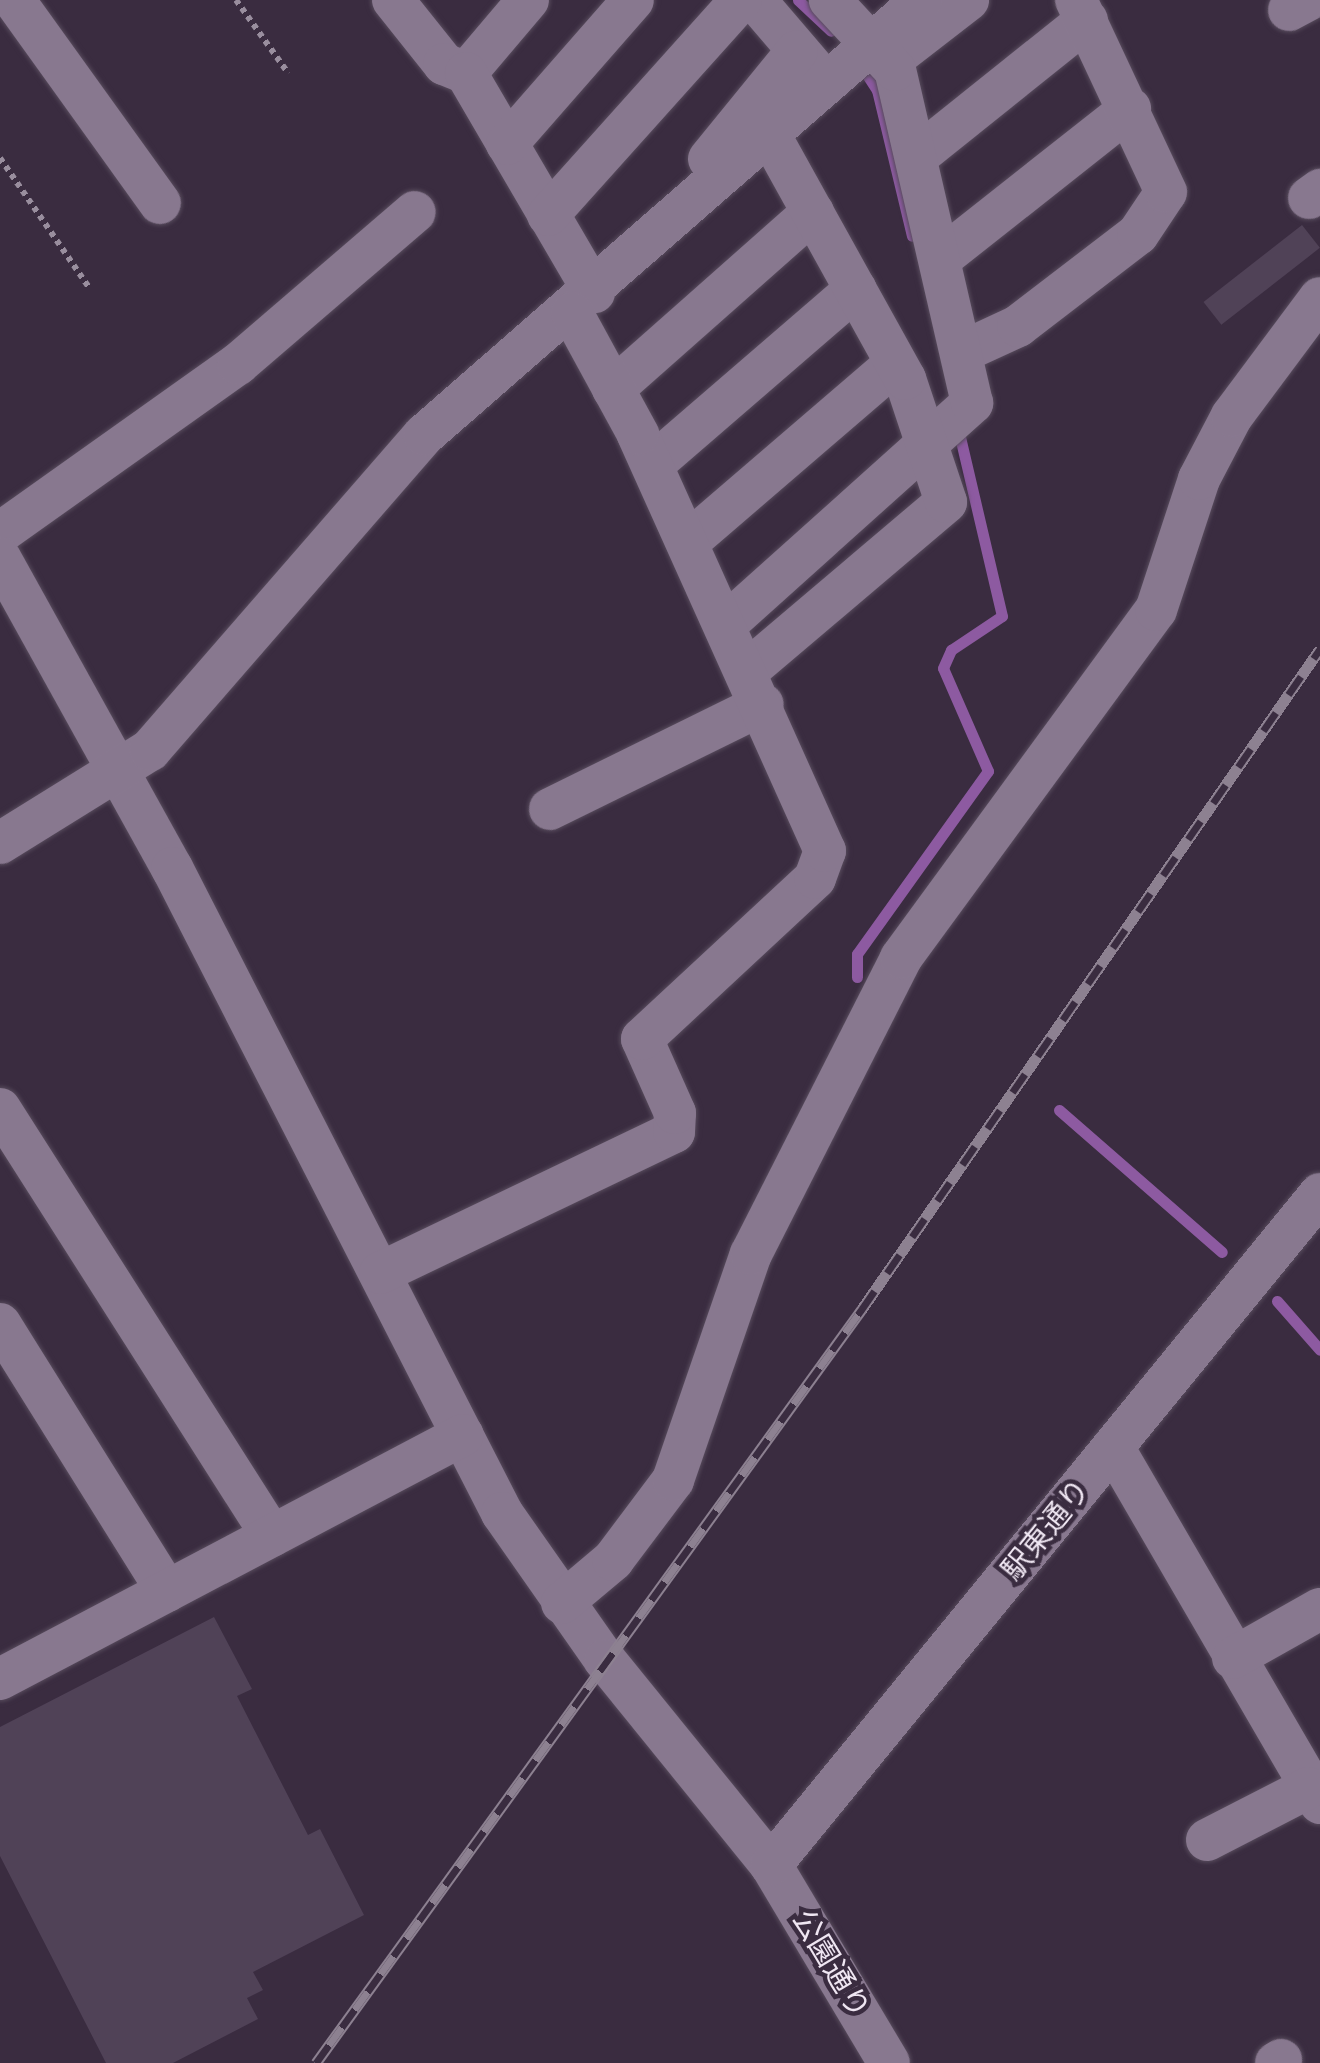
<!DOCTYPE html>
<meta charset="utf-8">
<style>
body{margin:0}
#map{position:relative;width:1320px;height:2063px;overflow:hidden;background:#3a2c40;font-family:"Crimson Pro","Noto Sans JP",serif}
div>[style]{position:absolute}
.stream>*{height:11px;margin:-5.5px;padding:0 5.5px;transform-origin:5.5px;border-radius:5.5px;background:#8d5aa1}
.building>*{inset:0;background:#504257;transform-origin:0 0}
.path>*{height:6px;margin-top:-3px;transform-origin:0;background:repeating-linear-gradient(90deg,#998e9e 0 5px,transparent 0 10px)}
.roads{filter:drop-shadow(0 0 2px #574b5c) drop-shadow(0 0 2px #574b5c)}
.minor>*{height:42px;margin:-21px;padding:0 21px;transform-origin:21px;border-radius:21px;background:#88788f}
.rail>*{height:11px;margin-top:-5.5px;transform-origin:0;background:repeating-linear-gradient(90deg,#3a2c40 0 22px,#8d8191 0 44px);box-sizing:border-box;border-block:2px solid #8d8191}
span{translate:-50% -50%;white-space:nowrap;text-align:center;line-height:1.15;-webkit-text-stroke:9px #3a2c40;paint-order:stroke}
.street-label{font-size:30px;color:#efe6f2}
</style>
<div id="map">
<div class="stream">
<div style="left:798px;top:0;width:45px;rotate:43.2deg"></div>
<div style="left:860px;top:64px;width:31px;rotate:57deg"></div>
<div style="left:877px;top:90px;width:150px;rotate:76.5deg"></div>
<div style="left:857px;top:977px;width:23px;rotate:-90deg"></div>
<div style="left:857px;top:954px;width:225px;rotate:-54.4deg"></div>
<div style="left:988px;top:771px;width:112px;rotate:-113.6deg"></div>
<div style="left:943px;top:668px;width:20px;rotate:-66deg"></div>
<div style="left:951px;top:650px;width:61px;rotate:-33.7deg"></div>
<div style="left:1002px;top:616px;width:192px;rotate:-103.2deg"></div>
<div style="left:1059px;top:1110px;width:216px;rotate:41.1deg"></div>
<div style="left:1277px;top:1301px;width:65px;rotate:48.7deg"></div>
</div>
<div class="building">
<div style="left:1302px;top:225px;width:29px;height:125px;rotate:52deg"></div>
<div style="clip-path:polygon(214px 1617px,252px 1689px,237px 1696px,308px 1835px,320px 1829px,364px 1915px,253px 1972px,263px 1990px,247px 1998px,258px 2019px,173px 2063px,106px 2063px,0 1856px,0 1727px)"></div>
</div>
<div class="path">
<div style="left:236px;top:0;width:90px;rotate:54.5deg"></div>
<div style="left:0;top:158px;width:159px;rotate:55.5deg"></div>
</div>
<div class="roads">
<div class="minor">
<div style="left:14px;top:0;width:250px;rotate:54.3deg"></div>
<div style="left:393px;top:0;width:82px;rotate:51.4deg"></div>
<div style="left:444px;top:64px;width:24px;rotate:22deg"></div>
<div style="left:528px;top:0;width:96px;rotate:130.3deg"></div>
<div style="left:466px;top:73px;width:254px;rotate:59.7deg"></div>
<div style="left:755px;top:0;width:92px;rotate:49.4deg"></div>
<div style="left:1289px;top:10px;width:21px;rotate:-28deg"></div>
<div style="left:901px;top:52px;width:85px;rotate:-37.8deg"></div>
<div style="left:507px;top:144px;width:191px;rotate:-48.8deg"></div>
<div style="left:916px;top:157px;width:219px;rotate:-38.7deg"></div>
<div style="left:709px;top:159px;width:139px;rotate:-50.8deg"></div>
<div style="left:1309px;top:198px;width:14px;rotate:-36deg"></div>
<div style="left:548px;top:215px;width:289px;rotate:-48.1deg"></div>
<div style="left:941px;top:258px;width:241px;rotate:-38.3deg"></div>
<div style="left:964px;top:351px;width:60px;rotate:-24.8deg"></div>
<div style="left:1018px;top:326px;width:151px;rotate:-37.5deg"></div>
<div style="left:1138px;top:234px;width:50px;rotate:-56.3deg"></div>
<div style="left:1166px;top:192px;width:212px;rotate:-115.1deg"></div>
<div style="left:613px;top:389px;width:267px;rotate:-41.5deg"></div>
<div style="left:652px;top:465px;width:269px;rotate:-40.8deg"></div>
<div style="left:0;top:533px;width:292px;rotate:-35.4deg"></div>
<div style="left:238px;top:364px;width:233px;rotate:-40.7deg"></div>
<div style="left:688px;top:542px;width:274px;rotate:-40.7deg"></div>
<div style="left:0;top:558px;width:355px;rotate:61deg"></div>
<div style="left:172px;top:868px;width:725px;rotate:62.9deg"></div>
<div style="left:502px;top:1513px;width:179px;rotate:55deg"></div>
<div style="left:605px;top:1660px;width:264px;rotate:51deg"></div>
<div style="left:771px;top:1865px;width:230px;rotate:59.2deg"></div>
<div style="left:726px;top:624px;width:331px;rotate:-41.9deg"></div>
<div style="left:972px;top:403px;width:342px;rotate:-103deg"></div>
<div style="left:895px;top:70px;width:96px;rotate:-132.9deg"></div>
<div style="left:747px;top:671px;width:261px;rotate:-40.3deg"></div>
<div style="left:946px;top:502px;width:130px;rotate:-108.4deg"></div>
<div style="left:905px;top:379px;width:280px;rotate:-119deg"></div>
<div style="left:550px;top:809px;width:237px;rotate:-26.2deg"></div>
<div style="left:0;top:843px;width:176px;rotate:-31.8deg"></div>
<div style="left:150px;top:750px;width:417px;rotate:-49deg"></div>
<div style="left:424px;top:435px;width:661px;rotate:-41.14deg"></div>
<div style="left:0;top:1109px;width:506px;rotate:57.5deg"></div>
<div style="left:380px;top:1273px;width:326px;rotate:-25.6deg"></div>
<div style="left:674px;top:1132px;width:19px;rotate:-87deg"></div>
<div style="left:675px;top:1113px;width:81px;rotate:-114deg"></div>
<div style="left:642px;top:1039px;width:236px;rotate:-42.9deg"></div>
<div style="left:815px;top:878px;width:29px;rotate:-70deg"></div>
<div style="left:825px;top:851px;width:457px;rotate:-114.2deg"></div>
<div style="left:638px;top:434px;width:138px;rotate:-118.6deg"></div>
<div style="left:0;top:1324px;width:315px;rotate:58deg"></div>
<div style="left:1113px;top:1447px;width:412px;rotate:59.8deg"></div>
<div style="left:562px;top:1603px;width:67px;rotate:-40.1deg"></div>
<div style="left:613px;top:1560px;width:100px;rotate:-53.1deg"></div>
<div style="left:673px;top:1480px;width:239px;rotate:-71deg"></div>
<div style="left:751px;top:1254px;width:332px;rotate:-63.1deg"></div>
<div style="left:901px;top:958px;width:431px;rotate:-53.8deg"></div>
<div style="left:1156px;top:610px;width:138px;rotate:-71.8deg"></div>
<div style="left:1199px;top:479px;width:71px;rotate:-62.4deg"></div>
<div style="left:1232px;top:416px;width:147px;rotate:-53.3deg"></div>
<div style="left:1233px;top:1658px;width:100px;rotate:-29.4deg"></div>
<div style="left:0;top:1679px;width:523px;rotate:-27.79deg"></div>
<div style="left:1207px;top:1840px;width:114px;rotate:-27.2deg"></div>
<div style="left:771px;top:1865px;width:867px;rotate:-50.71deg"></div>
<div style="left:1276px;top:2063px;width:6px;rotate:-31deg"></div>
</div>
</div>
<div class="rail">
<div style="left:316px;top:2063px;width:931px;rotate:-54.09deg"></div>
<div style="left:862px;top:1309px;width:803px;rotate:-55.24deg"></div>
</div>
<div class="street-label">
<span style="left:1046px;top:1530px;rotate:-51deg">駅東通り</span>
<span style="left:831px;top:1964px;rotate:59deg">公園通り</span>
</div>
</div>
